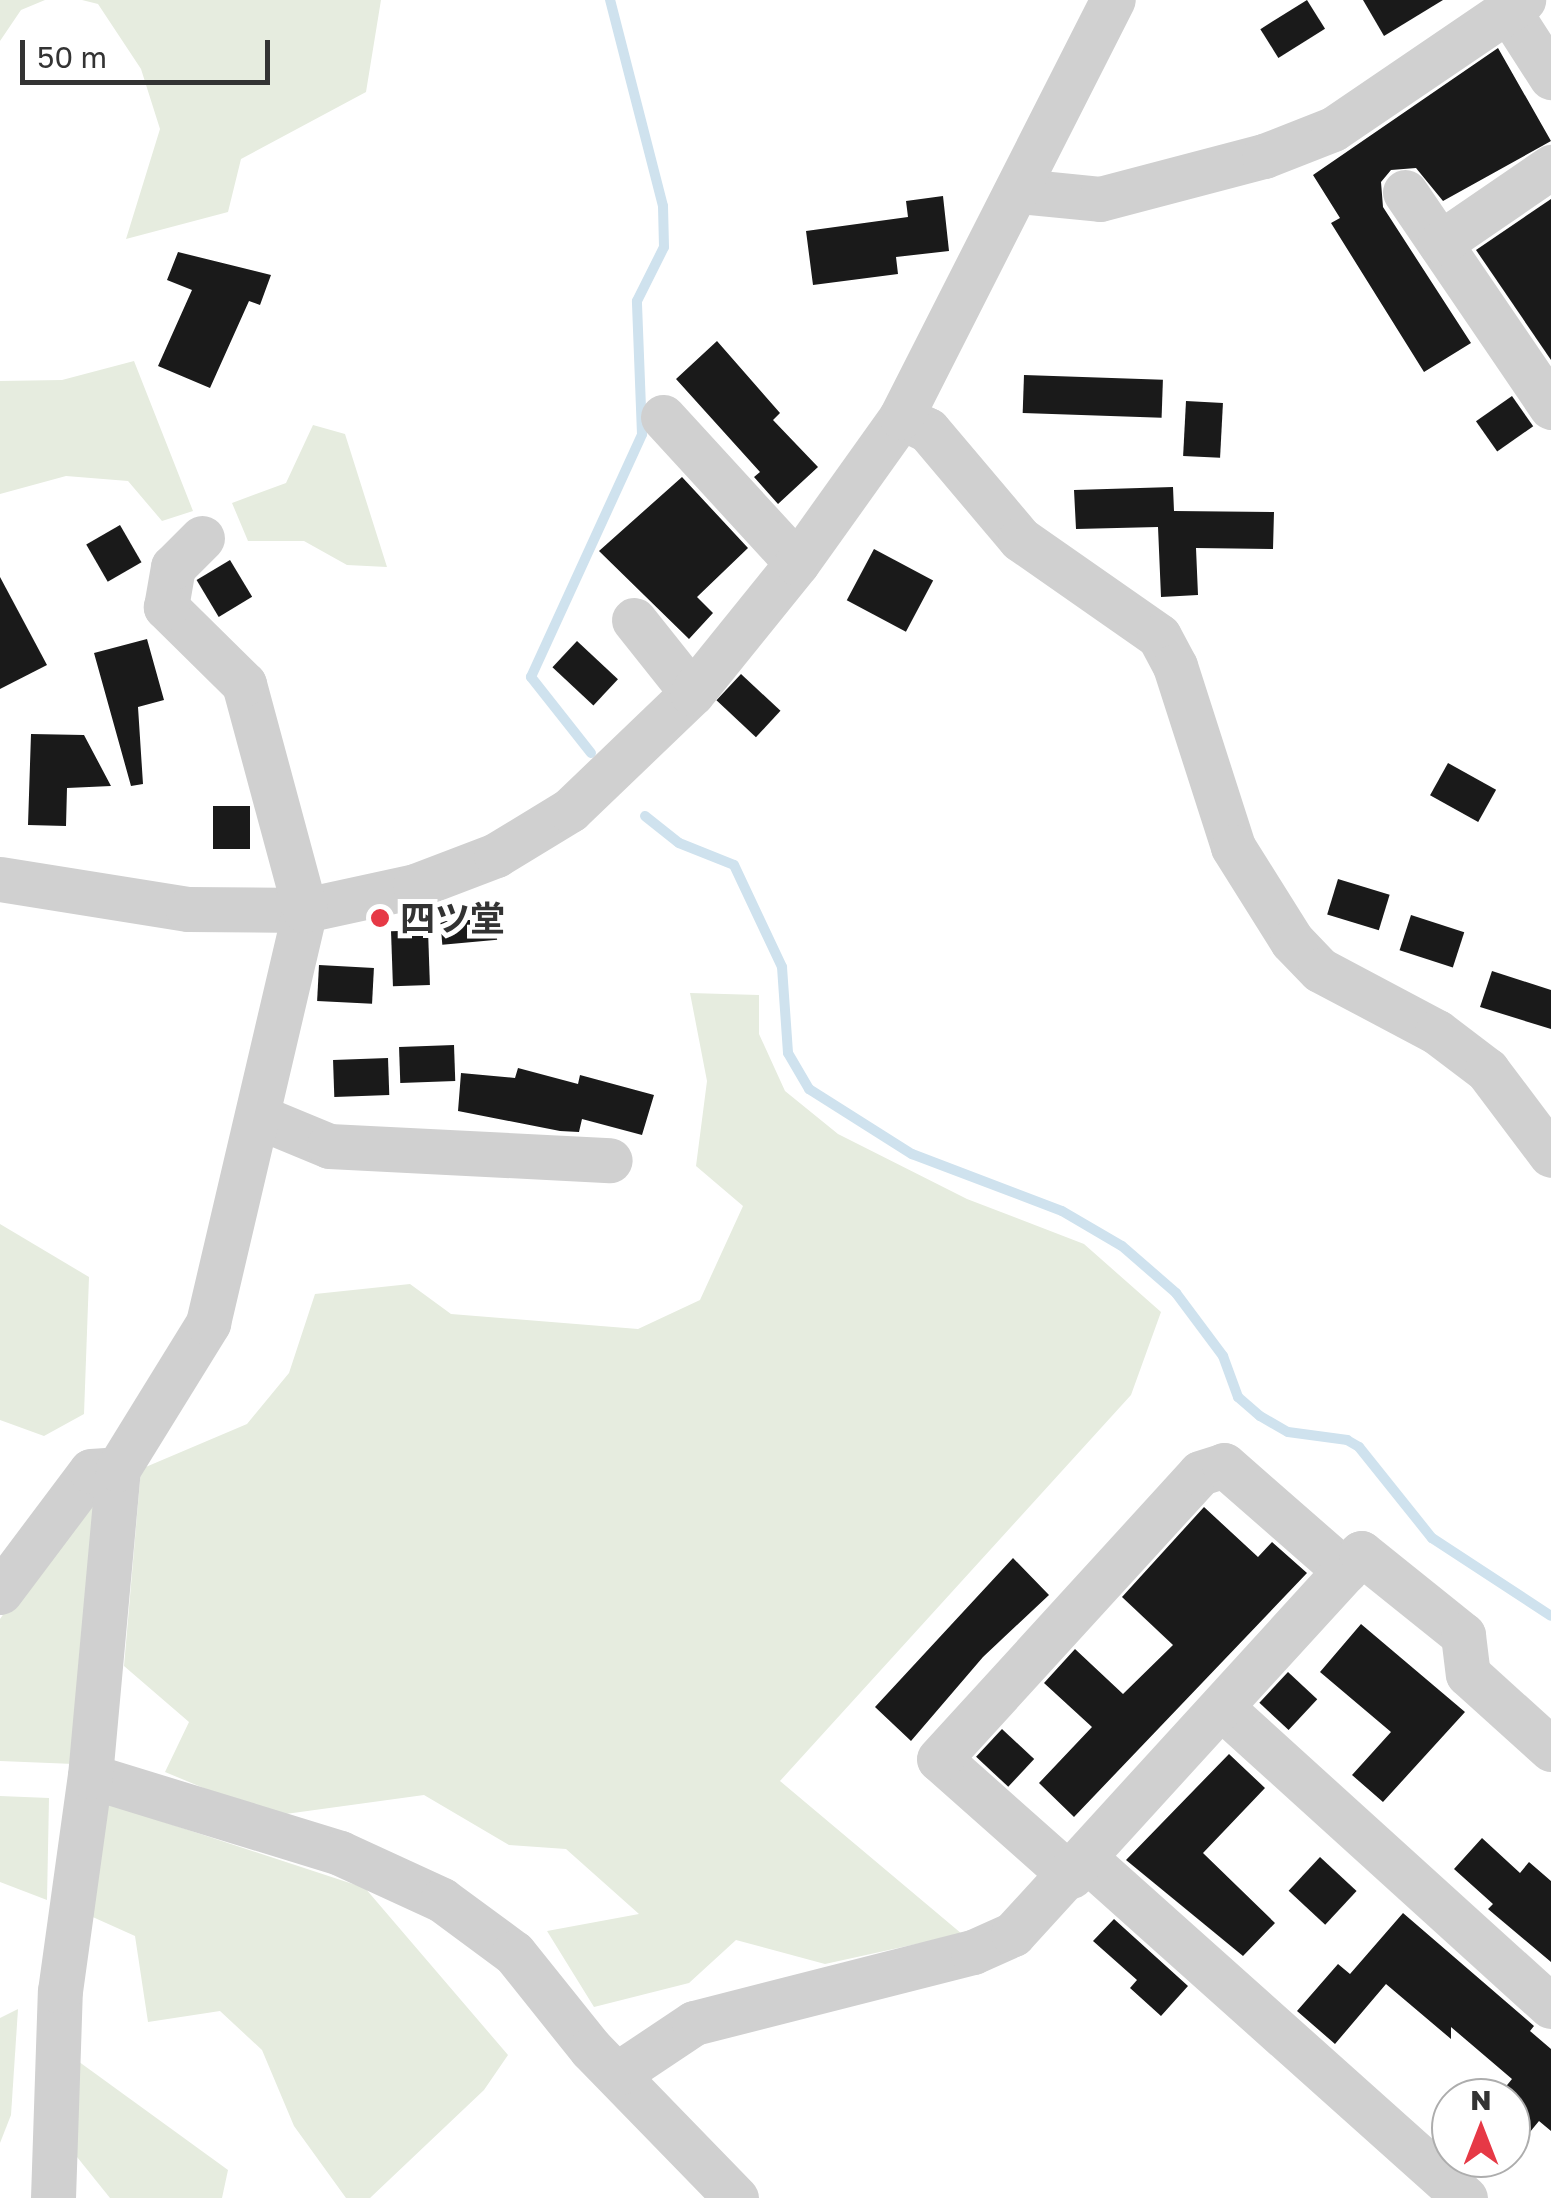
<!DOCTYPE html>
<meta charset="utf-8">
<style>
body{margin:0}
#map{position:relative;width:1551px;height:2198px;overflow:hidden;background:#fff;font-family:"Golos Text","Noto Sans JP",sans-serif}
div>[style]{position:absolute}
.green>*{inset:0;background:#e6ecdf}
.stream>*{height:10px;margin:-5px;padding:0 5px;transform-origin:5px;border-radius:5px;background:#cfe2ee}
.building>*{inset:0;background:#1a1a1a;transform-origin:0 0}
.minor>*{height:45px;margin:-22.5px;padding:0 22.5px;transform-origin:22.5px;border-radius:22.5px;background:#d0d0d0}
.dots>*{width:28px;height:28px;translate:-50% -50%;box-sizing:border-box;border:5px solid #fff;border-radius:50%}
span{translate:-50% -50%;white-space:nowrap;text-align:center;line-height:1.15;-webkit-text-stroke:10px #fff;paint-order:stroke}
.poi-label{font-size:35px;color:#333;font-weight:700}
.left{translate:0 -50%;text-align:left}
.north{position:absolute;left:1431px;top:2078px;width:100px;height:100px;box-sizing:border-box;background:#fff;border:2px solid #adadad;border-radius:50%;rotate:0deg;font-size:28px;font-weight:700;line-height:40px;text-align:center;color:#333}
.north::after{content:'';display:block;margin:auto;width:35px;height:45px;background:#e63946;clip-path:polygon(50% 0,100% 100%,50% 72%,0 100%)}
.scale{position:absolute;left:20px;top:40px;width:250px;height:45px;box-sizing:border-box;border:5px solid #333;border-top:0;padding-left:12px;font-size:30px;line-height:35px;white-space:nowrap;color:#333;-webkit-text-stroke:8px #fff;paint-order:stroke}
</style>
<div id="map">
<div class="green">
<div style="clip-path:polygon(0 0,45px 0,21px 10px,0 41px)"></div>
<div style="clip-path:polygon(82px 0,381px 0,366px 92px,241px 159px,228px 212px,126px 239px,160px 129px,141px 69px,98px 4px)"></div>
<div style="clip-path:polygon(134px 361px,193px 511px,162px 521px,128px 481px,66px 476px,0 494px,0 381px,62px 380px)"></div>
<div style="clip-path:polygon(313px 425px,345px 434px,387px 567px,347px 565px,304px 541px,248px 541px,232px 503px,286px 483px)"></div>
<div style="clip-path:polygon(690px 993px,759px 995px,759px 1034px,785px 1091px,838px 1134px,967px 1199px,1084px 1244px,1161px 1312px,1131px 1395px,780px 1781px,962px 1934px,825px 1964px,736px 1940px,689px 1983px,594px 2007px,547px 1931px,639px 1914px,566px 1849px,509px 1845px,424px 1795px,271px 1816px,165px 1772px,189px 1722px,124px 1666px,141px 1469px,247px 1424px,289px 1373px,315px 1294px,410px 1284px,451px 1314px,638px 1329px,700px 1300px,743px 1206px,696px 1166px,707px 1081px)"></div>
<div style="clip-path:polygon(0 1224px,89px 1277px,84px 1414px,44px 1436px,0 1420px)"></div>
<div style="clip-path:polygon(79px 1506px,101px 1507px,74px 1764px,0 1761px,0 1619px)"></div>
<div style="clip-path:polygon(0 1796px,49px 1798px,47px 1900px,0 1882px)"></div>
<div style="clip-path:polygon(97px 1800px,365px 1888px,508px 2055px,484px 2090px,370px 2198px,346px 2198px,294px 2126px,262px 2050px,220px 2011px,148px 2022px,135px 1936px,86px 1914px)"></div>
<div style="clip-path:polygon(18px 2009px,11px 2115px,0 2143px,0 2018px)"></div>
<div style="clip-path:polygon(71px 2056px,228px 2170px,222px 2198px,110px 2198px,73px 2152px)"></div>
</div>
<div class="stream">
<div style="left:591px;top:753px;width:97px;rotate:-128.3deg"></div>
<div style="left:531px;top:677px;width:267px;rotate:-65.4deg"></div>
<div style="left:642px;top:434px;width:133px;rotate:-92.2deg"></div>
<div style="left:637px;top:301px;width:60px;rotate:-63.4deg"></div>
<div style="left:664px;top:247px;width:41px;rotate:-91.4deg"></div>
<div style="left:663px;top:206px;width:213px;rotate:-104.4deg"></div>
<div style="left:645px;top:816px;width:43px;rotate:38.5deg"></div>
<div style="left:679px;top:843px;width:59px;rotate:21.8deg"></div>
<div style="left:734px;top:865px;width:113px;rotate:64.8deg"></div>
<div style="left:782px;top:967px;width:86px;rotate:86deg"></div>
<div style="left:788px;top:1053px;width:42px;rotate:59.7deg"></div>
<div style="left:809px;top:1089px;width:122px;rotate:32.3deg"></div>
<div style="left:912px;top:1154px;width:160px;rotate:20.8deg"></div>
<div style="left:1062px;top:1211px;width:69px;rotate:30.3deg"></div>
<div style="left:1122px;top:1246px;width:72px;rotate:41deg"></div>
<div style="left:1176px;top:1293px;width:79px;rotate:53.3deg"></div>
<div style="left:1223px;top:1356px;width:44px;rotate:69.9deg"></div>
<div style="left:1238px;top:1397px;width:29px;rotate:41deg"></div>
<div style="left:1260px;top:1416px;width:32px;rotate:30deg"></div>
<div style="left:1288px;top:1432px;width:60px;rotate:7.7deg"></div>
<div style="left:1347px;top:1440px;width:14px;rotate:30deg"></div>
<div style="left:1359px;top:1447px;width:117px;rotate:51.3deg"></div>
<div style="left:1432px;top:1538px;width:142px;rotate:33.2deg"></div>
</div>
<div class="building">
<div style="left:1307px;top:0;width:34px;height:55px;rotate:58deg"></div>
<div style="clip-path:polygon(1363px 0,1443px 0,1384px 36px)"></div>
<div style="clip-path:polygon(1498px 48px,1551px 141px,1443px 201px,1416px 168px,1391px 170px,1381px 182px,1383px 207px,1471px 343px,1424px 372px,1331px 223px,1340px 218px,1313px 175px)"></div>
<div style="clip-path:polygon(943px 196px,949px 251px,896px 257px,898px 274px,813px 285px,806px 231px,908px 217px,906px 201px)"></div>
<div style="clip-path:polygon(1551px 199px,1551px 360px,1476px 250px)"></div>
<div style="clip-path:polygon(178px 252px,271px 275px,260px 305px,249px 301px,210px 388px,158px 366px,192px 290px,167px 280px)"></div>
<div style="clip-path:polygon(717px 341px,780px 413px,773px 420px,818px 467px,778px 504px,754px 477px,760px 472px,676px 379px)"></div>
<div style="left:1024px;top:375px;width:139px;height:38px;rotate:2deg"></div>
<div style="left:1512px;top:396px;width:37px;height:44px;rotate:55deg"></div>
<div style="left:1186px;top:401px;width:37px;height:55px;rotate:3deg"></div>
<div style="clip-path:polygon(682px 477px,748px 548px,697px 597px,713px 613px,689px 639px,599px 551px)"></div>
<div style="clip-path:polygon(1173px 487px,1174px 511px,1274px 512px,1273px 549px,1196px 548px,1198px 595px,1161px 597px,1158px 527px,1076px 529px,1074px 490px)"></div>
<div style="left:120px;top:525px;width:43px;height:39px;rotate:60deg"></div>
<div style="left:874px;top:549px;width:67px;height:58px;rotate:28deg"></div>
<div style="left:230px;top:560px;width:43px;height:39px;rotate:59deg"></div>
<div style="clip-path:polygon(0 577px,47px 665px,0 689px)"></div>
<div style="clip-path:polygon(147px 639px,164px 700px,138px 707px,143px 784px,131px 786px,94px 653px)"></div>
<div style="left:577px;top:641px;width:56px;height:36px;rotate:43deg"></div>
<div style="left:741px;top:674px;width:54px;height:36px;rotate:43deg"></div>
<div style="clip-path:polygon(31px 734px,84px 735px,111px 786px,67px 788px,66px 826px,28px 825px)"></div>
<div style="left:1448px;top:763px;width:55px;height:37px;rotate:29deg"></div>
<div style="left:213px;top:806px;width:37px;height:43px"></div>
<div style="left:1338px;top:879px;width:54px;height:37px;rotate:17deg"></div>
<div style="left:494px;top:904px;width:36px;height:55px;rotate:85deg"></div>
<div style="left:1411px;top:915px;width:56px;height:37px;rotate:18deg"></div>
<div style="left:428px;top:930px;width:55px;height:37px;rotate:88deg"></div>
<div style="left:319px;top:965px;width:55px;height:36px;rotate:3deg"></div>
<div style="clip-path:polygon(1492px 971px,1551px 990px,1551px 1029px,1480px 1007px)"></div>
<div style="left:454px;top:1045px;width:36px;height:55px;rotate:88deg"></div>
<div style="left:388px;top:1058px;width:37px;height:55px;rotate:88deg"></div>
<div style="clip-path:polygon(518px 1068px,578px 1084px,580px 1075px,654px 1095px,642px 1135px,582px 1119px,579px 1132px,560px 1131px,458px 1111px,461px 1073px,515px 1078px)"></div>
<div style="clip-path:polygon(1204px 1507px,1258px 1557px,1272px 1542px,1307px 1573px,1074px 1817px,1039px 1783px,1092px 1727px,1044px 1683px,1075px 1649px,1123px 1694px,1173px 1645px,1122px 1597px)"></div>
<div style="clip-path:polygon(1013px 1558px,1049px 1595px,983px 1657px,911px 1741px,875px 1707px)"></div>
<div style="clip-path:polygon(1361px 1624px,1465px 1712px,1383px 1802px,1352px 1775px,1391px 1732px,1320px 1672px)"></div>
<div style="left:1288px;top:1672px;width:40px;height:42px;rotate:43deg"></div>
<div style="left:1002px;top:1729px;width:44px;height:38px;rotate:43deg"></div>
<div style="clip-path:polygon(1229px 1754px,1265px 1788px,1203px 1853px,1275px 1923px,1243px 1956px,1126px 1860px)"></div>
<div style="clip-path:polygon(1482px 1838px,1520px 1873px,1529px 1862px,1551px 1881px,1551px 1962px,1488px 1909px,1493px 1904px,1454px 1869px)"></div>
<div style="left:1320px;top:1857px;width:50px;height:46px;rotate:43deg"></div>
<div style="clip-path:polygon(1403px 1913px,1534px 2026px,1530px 2031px,1551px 2049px,1551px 2131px,1539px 2121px,1511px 2155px,1511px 2097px,1503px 2090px,1512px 2079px,1451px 2027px,1451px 2039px,1386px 1984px,1335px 2044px,1297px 2011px,1338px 1964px,1350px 1974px)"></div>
<div style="clip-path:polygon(1114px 1919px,1188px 1986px,1161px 2016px,1130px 1988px,1137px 1980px,1093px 1941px)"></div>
</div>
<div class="minor">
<div style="left:1508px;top:10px;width:80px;rotate:57.3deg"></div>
<div style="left:1020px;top:191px;width:80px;rotate:5.7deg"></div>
<div style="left:1100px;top:199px;width:170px;rotate:-14.7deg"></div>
<div style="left:1264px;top:156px;width:74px;rotate:-21.4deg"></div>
<div style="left:1333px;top:129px;width:230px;rotate:-34.2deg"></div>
<div style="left:1405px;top:192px;width:260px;rotate:55.8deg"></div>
<div style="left:1440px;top:243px;width:135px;rotate:-34.4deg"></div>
<div style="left:663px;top:417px;width:198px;rotate:47.5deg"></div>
<div style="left:901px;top:417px;width:30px;rotate:26deg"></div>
<div style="left:928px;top:430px;width:143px;rotate:49.8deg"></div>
<div style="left:1020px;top:539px;width:169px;rotate:34.9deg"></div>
<div style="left:1159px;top:636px;width:34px;rotate:62deg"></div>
<div style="left:1175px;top:666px;width:190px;rotate:72.2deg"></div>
<div style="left:1233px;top:847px;width:111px;rotate:57.9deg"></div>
<div style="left:1292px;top:941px;width:40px;rotate:46deg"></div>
<div style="left:1320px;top:970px;width:132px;rotate:27.9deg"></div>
<div style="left:1437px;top:1032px;width:63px;rotate:37.2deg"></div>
<div style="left:1487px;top:1070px;width:106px;rotate:53deg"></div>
<div style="left:634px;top:620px;width:93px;rotate:51.5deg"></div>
<div style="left:0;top:879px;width:190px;rotate:9.1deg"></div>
<div style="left:188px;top:909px;width:117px;rotate:0.5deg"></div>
<div style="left:305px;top:910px;width:113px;rotate:-12.3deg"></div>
<div style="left:415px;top:886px;width:87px;rotate:-20.9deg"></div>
<div style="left:496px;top:855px;width:87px;rotate:-31.3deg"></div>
<div style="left:570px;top:810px;width:169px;rotate:-43.8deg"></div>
<div style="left:692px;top:693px;width:167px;rotate:-51.1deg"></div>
<div style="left:797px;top:563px;width:179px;rotate:-54.5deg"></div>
<div style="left:901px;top:417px;width:468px;rotate:-63.1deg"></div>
<div style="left:259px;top:1117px;width:76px;rotate:22.5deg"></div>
<div style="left:329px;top:1146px;width:281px;rotate:2.9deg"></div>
<div style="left:0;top:1592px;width:151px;rotate:-53.1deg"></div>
<div style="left:91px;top:1471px;width:27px;rotate:-4deg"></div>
<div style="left:1223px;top:1709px;width:442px;rotate:42.2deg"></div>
<div style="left:90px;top:1776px;width:262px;rotate:17.1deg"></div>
<div style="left:340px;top:1853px;width:112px;rotate:24.7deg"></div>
<div style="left:442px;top:1900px;width:89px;rotate:36.4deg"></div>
<div style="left:514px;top:1953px;width:123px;rotate:51.3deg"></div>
<div style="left:591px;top:2049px;width:208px;rotate:45.8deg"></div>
<div style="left:1087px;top:1860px;width:507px;rotate:41.8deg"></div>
<div style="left:1071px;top:1876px;width:176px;rotate:-138.4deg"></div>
<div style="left:939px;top:1759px;width:387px;rotate:-47.6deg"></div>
<div style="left:1200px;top:1473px;width:25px;rotate:-18deg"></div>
<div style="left:1224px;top:1465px;width:161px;rotate:41.2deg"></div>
<div style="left:619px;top:2073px;width:90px;rotate:-33.7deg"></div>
<div style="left:694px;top:2023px;width:288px;rotate:-14.3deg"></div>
<div style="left:973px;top:1952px;width:44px;rotate:-24.2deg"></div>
<div style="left:1013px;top:1934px;width:516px;rotate:-47.59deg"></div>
<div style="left:1361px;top:1553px;width:131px;rotate:38.8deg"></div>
<div style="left:1463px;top:1635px;width:39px;rotate:83deg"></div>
<div style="left:1468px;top:1674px;width:112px;rotate:42.1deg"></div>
<div style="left:53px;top:2198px;width:207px;rotate:-88.1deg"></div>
<div style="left:60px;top:1991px;width:217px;rotate:-82.1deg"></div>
<div style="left:90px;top:1776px;width:308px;rotate:-84.8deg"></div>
<div style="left:118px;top:1469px;width:172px;rotate:-58.3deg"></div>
<div style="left:208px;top:1323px;width:424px;rotate:-76.8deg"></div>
<div style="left:305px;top:910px;width:234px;rotate:-105.1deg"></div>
<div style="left:244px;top:684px;width:110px;rotate:-135.4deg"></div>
<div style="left:166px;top:607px;width:41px;rotate:-80.1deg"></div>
<div style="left:173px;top:567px;width:41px;rotate:-45deg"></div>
</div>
<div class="dots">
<div style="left:380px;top:918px;background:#e63946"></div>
</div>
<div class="poi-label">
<span class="left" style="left:400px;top:918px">四ツ堂</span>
</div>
<div class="north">N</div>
<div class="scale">50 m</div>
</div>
